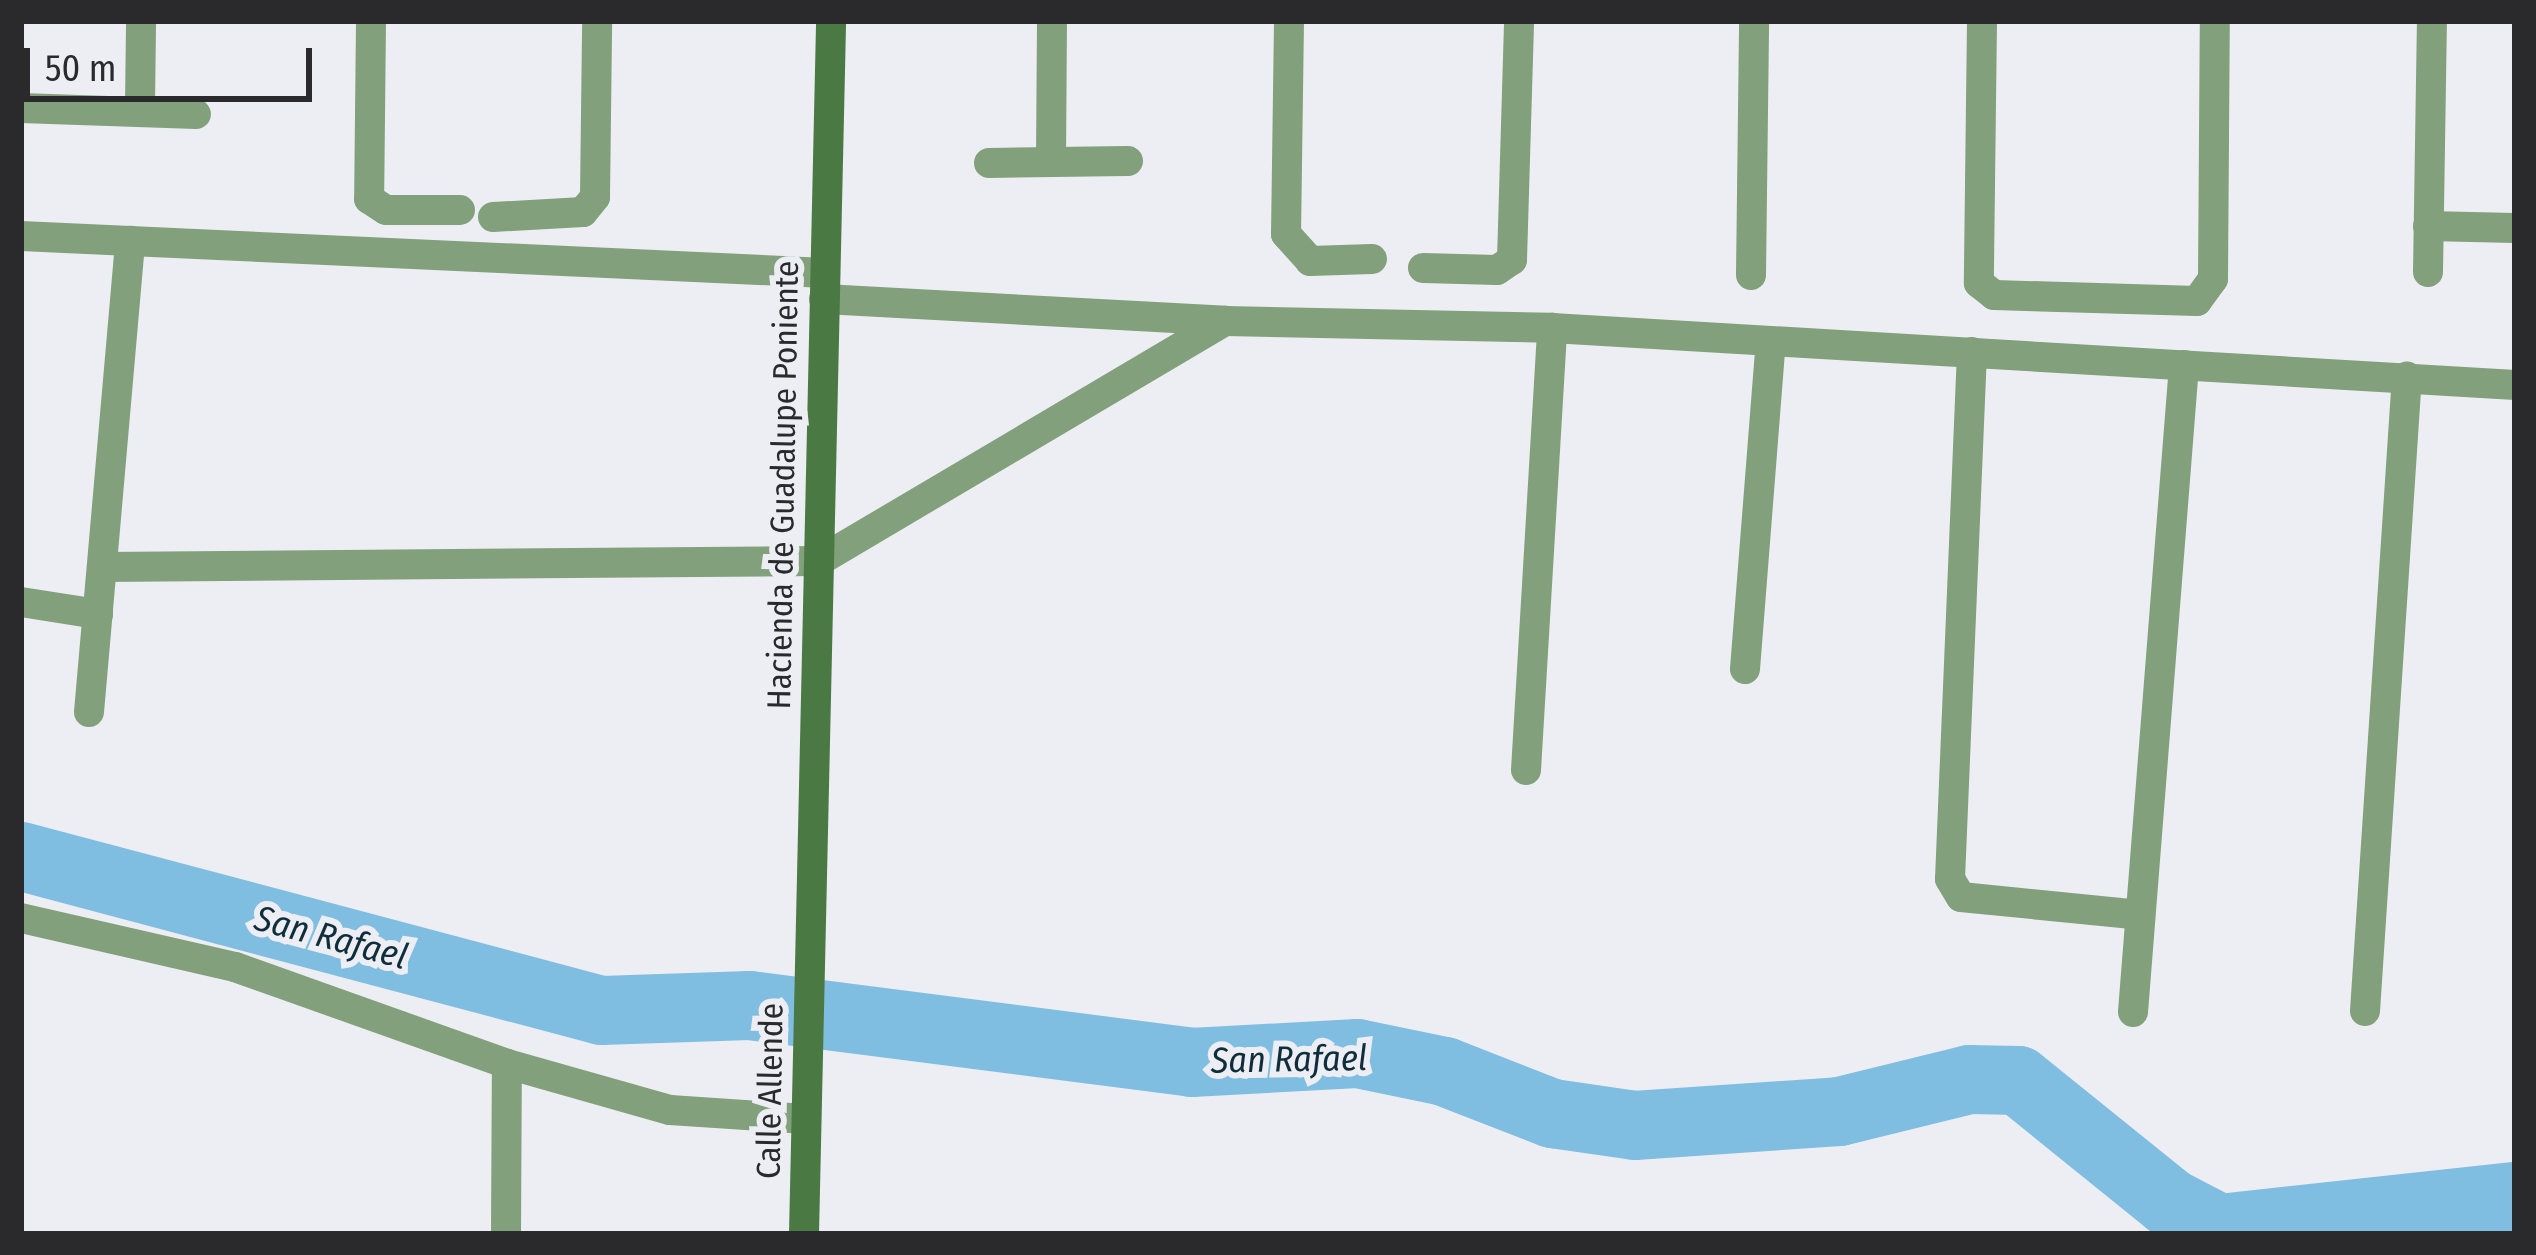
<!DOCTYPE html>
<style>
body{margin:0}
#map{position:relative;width:2536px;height:1255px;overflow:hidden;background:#edeef3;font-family:"Fira Sans Condensed",sans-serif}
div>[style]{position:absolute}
.river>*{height:69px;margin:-34.5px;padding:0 34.5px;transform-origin:34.5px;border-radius:34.5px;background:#80bee1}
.street>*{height:30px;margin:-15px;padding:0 15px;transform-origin:15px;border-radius:15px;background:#81a07b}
.secondary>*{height:30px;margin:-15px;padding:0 15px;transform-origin:15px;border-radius:15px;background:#4b7943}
span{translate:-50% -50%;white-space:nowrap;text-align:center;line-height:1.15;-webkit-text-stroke:12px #edeef3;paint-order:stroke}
.street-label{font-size:33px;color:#2a2a2c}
.water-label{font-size:36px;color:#102d3c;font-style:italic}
.frame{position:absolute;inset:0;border:24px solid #2a2a2c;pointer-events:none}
.scale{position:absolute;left:24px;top:48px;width:288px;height:54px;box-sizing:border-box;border:6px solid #2a2a2c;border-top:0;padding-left:15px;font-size:36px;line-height:42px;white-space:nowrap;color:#2a2a2c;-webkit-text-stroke:9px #edeef3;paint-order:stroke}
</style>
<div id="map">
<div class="river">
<div style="left:21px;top:856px;width:600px;rotate:14.87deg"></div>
<div style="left:601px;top:1010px;width:148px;rotate:-1.9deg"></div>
<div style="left:749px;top:1005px;width:446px;rotate:7.3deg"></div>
<div style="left:1191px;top:1062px;width:166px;rotate:-3.1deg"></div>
<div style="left:1357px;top:1053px;width:89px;rotate:11.7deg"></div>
<div style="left:1444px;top:1071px;width:116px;rotate:21.3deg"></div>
<div style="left:1552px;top:1113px;width:83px;rotate:8.3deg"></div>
<div style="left:1634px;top:1125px;width:205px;rotate:-3.9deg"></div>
<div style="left:1839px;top:1111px;width:134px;rotate:-13.8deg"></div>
<div style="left:1969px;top:1079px;width:49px;rotate:1.2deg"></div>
<div style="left:2018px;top:1080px;width:194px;rotate:38.9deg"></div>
<div style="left:2169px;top:1202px;width:56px;rotate:27.5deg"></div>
<div style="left:2219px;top:1228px;width:298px;rotate:-6.2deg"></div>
</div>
<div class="street">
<div style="left:371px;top:21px;width:178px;rotate:90.6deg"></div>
<div style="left:369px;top:199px;width:20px;rotate:33deg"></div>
<div style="left:386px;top:210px;width:74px"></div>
<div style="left:1289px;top:21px;width:213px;rotate:90.8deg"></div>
<div style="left:1286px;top:234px;width:36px;rotate:48deg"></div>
<div style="left:1310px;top:261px;width:62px;rotate:-1.8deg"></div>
<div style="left:1982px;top:21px;width:262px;rotate:90.7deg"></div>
<div style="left:1979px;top:283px;width:19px;rotate:39deg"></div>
<div style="left:1994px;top:295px;width:203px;rotate:1.7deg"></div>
<div style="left:2197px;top:301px;width:27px;rotate:-54deg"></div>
<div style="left:2213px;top:279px;width:258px;rotate:-89.6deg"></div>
<div style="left:140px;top:107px;width:86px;rotate:-89.3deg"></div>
<div style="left:21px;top:108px;width:175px;rotate:2deg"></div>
<div style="left:1051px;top:162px;width:141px;rotate:-89.6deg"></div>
<div style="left:989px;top:163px;width:139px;rotate:-0.8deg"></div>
<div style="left:493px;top:217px;width:90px;rotate:-3.2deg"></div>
<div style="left:583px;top:212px;width:19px;rotate:-51deg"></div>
<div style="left:595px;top:197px;width:176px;rotate:-89.3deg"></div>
<div style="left:2428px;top:226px;width:87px;rotate:1.3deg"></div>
<div style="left:21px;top:236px;width:805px;rotate:2.63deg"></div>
<div style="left:1423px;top:268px;width:74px;rotate:1.5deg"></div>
<div style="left:1497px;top:270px;width:18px;rotate:-34deg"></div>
<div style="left:1512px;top:260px;width:239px;rotate:-88.3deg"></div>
<div style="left:2428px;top:272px;width:251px;rotate:-89.1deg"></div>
<div style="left:1751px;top:275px;width:254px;rotate:-89.3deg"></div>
<div style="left:824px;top:299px;width:402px;rotate:3.1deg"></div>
<div style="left:1225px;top:321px;width:327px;rotate:1.2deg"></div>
<div style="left:1552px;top:328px;width:965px;rotate:3.39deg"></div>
<div style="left:1972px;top:352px;width:527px;rotate:92.39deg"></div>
<div style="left:1950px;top:879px;width:21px;rotate:59deg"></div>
<div style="left:1961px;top:897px;width:180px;rotate:5.7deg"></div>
<div style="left:102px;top:567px;width:717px;rotate:-0.48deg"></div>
<div style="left:819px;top:561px;width:472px;rotate:-30.6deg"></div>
<div style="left:21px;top:602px;width:78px;rotate:8.9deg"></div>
<div style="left:1745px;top:669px;width:328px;rotate:-85.5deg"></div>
<div style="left:89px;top:712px;width:473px;rotate:-85deg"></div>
<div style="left:1526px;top:770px;width:443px;rotate:-86.6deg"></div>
<div style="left:21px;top:918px;width:220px;rotate:12.9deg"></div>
<div style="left:235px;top:967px;width:289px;rotate:19.6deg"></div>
<div style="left:507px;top:1064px;width:169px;rotate:15.8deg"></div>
<div style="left:670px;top:1110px;width:136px;rotate:3.8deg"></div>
<div style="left:2365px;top:1011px;width:636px;rotate:-86.22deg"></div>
<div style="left:2133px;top:1012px;width:649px;rotate:-85.49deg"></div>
<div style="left:506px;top:1234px;width:170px;rotate:-89.7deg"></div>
</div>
<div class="secondary">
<div style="left:804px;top:1234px;width:1213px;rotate:-88.72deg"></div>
</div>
<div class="street-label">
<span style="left:784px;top:485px;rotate:-89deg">Hacienda de Guadalupe Poniente</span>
<span style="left:771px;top:1091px;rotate:-89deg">Calle Allende</span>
</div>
<div class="water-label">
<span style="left:331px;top:938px;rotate:15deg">San Rafael</span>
<span style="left:1289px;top:1060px;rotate:-1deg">San Rafael</span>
</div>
<div class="frame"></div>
<div class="scale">50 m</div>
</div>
